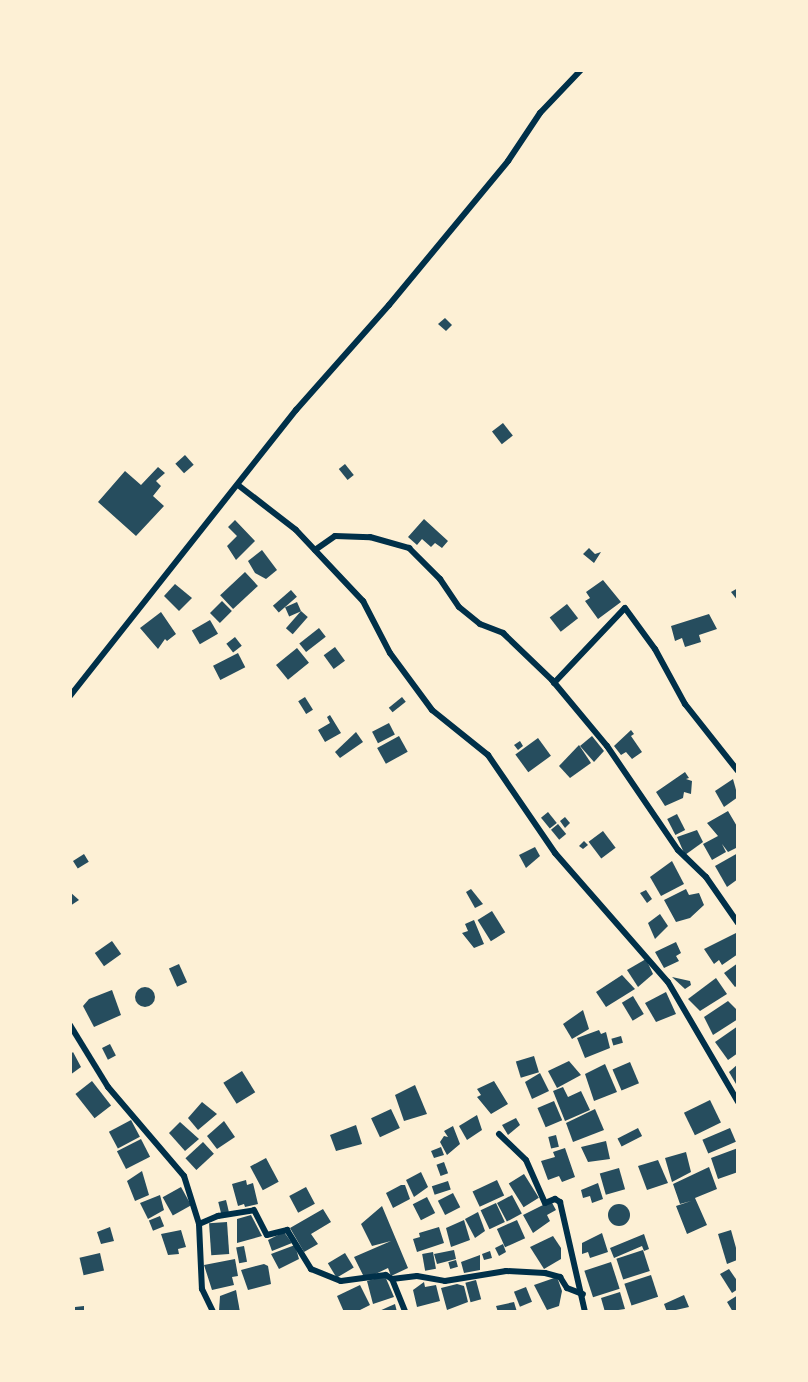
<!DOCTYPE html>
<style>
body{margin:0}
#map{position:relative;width:808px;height:1382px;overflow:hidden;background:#fdf0d5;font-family:Overpass,sans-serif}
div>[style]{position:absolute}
.building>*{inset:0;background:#264d5e;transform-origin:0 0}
.round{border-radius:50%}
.minor>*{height:6px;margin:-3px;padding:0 3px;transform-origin:3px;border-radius:3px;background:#003049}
span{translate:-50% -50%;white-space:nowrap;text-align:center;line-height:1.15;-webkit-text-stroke:6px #fdf0d5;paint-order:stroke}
.frame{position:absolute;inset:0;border:72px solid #fdf0d5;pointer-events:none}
</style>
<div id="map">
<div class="building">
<div style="clip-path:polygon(445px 318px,452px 325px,446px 331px,438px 324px)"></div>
<div style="left:503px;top:423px;width:16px;height:14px;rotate:52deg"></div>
<div style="left:185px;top:455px;width:13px;height:13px;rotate:48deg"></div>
<div style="left:345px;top:464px;width:14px;height:8px;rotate:51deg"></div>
<div style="clip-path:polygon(158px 467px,165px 473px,156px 481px,161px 486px,153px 496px,164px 506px,136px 536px,98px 502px,125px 471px,141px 485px)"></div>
<div style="clip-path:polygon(424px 519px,448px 541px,442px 548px,435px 543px,431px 547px,422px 539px,417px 545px,408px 537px)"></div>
<div style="clip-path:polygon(235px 520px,255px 541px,236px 560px,227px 546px,237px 536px,228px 527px)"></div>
<div style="clip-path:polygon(589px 548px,595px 554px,601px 552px,594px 563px,583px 554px)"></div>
<div style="clip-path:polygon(262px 550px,277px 570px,266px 579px,255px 573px,248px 561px)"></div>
<div style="left:245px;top:572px;width:19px;height:34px;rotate:47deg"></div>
<div style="clip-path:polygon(603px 580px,621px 602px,598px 619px,585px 601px,590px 598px,586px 592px)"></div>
<div style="clip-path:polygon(175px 584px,192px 598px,179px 611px,164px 596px)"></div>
<div style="clip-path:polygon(738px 588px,738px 601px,731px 592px)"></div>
<div style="left:291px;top:590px;width:9px;height:24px;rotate:49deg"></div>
<div style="left:222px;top:601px;width:14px;height:17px;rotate:45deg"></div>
<div style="left:297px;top:602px;width:10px;height:13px;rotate:66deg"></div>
<div style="left:567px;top:604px;width:18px;height:22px;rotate:52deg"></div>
<div style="left:301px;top:611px;width:9px;height:23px;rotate:41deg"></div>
<div style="clip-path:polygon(161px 612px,176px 634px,167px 641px,165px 639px,158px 649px,140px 628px)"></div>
<div style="clip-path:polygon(709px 614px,717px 629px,699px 635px,701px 642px,685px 647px,682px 638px,675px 641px,671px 626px)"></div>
<div style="left:210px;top:620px;width:16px;height:21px;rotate:60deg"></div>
<div style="left:319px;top:628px;width:11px;height:25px;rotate:52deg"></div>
<div style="left:235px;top:637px;width:11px;height:11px;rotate:52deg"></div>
<div style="left:335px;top:647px;width:17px;height:14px;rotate:54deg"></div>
<div style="left:297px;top:648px;width:19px;height:27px;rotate:51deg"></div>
<div style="left:238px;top:653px;width:16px;height:28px;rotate:63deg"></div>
<div style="left:305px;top:697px;width:15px;height:8px;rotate:58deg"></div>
<div style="left:402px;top:697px;width:6px;height:17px;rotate:51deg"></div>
<div style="clip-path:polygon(330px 715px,341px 733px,325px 742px,318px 730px,330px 723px,327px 717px)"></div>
<div style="left:389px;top:723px;width:13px;height:19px;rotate:63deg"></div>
<div style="clip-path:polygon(631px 730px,634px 734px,631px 736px,642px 752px,632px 759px,626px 752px,621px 755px,614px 746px)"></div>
<div style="clip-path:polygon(356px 732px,363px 742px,340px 758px,335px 752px)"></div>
<div style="left:399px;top:736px;width:18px;height:25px;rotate:61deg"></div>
<div style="clip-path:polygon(592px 736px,604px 751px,594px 762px,580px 746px)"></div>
<div style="left:538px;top:738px;width:22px;height:28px;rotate:54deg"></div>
<div style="clip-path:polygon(520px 741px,523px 746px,518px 750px,514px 745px)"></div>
<div style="clip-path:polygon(579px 745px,591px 763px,570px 778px,559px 766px)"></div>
<div style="clip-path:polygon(685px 772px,689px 778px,686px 779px,692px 781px,691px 794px,684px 792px,683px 798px,665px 806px,656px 792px)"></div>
<div style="clip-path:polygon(733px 779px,738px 797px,724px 807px,715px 791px)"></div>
<div style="clip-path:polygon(728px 811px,738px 828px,738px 847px,728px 852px,722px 844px,726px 852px,712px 860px,703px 844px,718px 836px,707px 823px)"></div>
<div style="left:548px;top:812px;width:14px;height:9px;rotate:51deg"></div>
<div style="left:677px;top:814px;width:18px;height:11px;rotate:63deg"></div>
<div style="clip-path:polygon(565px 817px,570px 823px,565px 828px,560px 821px)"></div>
<div style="left:558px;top:824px;width:13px;height:9px;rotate:51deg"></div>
<div style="clip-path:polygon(697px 830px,703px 842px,685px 855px,677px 837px)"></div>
<div style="left:603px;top:831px;width:21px;height:18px;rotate:53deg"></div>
<div style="clip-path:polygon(584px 841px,588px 845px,583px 849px,579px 846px)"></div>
<div style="clip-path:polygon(535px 847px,540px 856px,526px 868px,519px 855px)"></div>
<div style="clip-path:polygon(738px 853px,738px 879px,727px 887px,715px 866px)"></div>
<div style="left:84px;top:854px;width:9px;height:13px;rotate:58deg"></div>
<div style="clip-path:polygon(672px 861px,684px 884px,661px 896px,650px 877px)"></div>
<div style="clip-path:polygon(471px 889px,483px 904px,475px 908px,466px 892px)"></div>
<div style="clip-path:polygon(686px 889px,689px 895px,699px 893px,704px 905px,690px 918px,676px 922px,664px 900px)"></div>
<div style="clip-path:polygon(646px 890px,652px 899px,647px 903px,640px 893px)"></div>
<div style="clip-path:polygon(70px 892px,79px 900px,70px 906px)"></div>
<div style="left:492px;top:911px;width:25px;height:17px;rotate:58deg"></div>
<div style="clip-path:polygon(660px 914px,668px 926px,655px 939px,648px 923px)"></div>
<div style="clip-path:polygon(474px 920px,484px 944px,474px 948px,462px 933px,468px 931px,465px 924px)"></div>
<div style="clip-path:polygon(738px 932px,738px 954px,722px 965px,719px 960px,714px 964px,704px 949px)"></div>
<div style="left:112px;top:941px;width:16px;height:21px;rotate:55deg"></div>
<div style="clip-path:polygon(676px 942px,681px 953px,676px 956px,679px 961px,664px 968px,655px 952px)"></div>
<div style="clip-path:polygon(646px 959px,653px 974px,638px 987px,627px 970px)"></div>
<div style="clip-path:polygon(738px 963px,738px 985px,735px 987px,724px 973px)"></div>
<div style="left:179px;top:964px;width:20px;height:11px;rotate:66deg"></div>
<div style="clip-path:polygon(622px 975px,635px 989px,606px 1007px,596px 992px)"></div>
<div style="clip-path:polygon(672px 977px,690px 981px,691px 985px,685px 989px)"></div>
<div style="clip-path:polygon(716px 978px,727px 994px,700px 1011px,688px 999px)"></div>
<div class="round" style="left:135px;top:987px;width:20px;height:20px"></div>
<div style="clip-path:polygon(112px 990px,121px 1015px,94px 1027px,83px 1006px,89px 999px)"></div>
<div style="clip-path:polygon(666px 992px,676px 1014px,656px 1022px,645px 1003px)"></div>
<div style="left:633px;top:996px;width:21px;height:13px;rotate:59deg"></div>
<div style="clip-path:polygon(728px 1001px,737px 1010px,738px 1019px,713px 1035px,704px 1017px)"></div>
<div style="clip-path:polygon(583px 1010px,589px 1029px,572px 1039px,563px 1024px)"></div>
<div style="clip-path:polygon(738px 1026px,738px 1053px,728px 1060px,715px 1042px)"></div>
<div style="clip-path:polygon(599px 1030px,601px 1034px,606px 1032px,610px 1048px,585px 1058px,577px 1038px)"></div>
<div style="left:621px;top:1036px;width:7px;height:10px;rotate:74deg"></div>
<div style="left:110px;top:1044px;width:13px;height:9px;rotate:63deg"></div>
<div style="clip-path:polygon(73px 1052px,81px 1067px,70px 1075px,70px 1055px)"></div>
<div style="left:534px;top:1056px;width:17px;height:19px;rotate:73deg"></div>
<div style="clip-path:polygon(569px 1061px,581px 1075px,557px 1088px,548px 1071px)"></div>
<div style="left:630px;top:1062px;width:23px;height:19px;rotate:67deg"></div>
<div style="clip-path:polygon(605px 1064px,617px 1092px,594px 1101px,585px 1074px)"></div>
<div style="clip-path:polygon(738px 1064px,738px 1083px,736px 1084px,729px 1072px)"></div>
<div style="left:242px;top:1071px;width:25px;height:22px;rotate:58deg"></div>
<div style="clip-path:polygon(540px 1073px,549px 1091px,532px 1099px,525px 1082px)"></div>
<div style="left:92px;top:1081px;width:31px;height:21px;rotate:52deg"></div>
<div style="clip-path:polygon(494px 1081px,508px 1104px,491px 1114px,477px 1097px,481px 1095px,477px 1089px)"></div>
<div style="clip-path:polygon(415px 1085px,427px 1114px,404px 1121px,395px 1095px)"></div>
<div style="clip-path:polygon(563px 1087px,568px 1097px,581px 1091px,590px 1110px,565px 1121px,553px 1091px)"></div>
<div style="left:710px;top:1100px;width:25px;height:29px;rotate:64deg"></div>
<div style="left:554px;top:1101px;width:21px;height:18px;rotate:67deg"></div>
<div style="clip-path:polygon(202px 1102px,217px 1114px,198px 1130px,188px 1118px)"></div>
<div style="left:391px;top:1109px;width:21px;height:22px;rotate:65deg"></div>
<div style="clip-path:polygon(595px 1109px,604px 1130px,573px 1142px,566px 1123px)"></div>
<div style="clip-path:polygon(477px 1115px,482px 1130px,467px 1140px,459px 1126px)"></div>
<div style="clip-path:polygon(516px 1118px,520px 1125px,508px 1135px,502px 1125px)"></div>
<div style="left:131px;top:1120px;width:19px;height:25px;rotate:62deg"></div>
<div style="clip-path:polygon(224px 1121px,235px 1137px,217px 1149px,207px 1136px)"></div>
<div style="clip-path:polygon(180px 1122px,199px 1139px,185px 1151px,169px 1133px)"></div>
<div style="clip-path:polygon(356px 1125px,362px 1144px,336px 1151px,330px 1135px)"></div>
<div style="clip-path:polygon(453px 1126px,460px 1144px,447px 1155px,440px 1142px,444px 1136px,448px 1137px,444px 1131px)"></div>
<div style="left:638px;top:1128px;width:9px;height:23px;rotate:63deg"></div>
<div style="left:730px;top:1128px;width:15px;height:30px;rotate:67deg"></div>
<div style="left:556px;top:1135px;width:12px;height:8px;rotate:76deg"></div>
<div style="left:141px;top:1139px;width:20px;height:27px;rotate:63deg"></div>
<div style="clip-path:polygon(606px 1141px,610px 1159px,588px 1162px,581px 1147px)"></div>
<div style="left:203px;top:1142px;width:16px;height:24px;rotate:47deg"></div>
<div style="clip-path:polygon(441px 1147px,444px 1155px,434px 1158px,431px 1151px)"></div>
<div style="clip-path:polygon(565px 1148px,575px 1177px,562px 1182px,559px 1176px,548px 1180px,541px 1161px,555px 1157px,553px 1152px)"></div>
<div style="clip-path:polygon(738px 1148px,738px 1172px,718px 1179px,711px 1158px)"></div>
<div style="clip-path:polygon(686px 1152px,691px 1172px,672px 1182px,665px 1158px)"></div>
<div style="left:266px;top:1158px;width:27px;height:18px;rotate:62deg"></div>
<div style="clip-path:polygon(658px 1160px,668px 1183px,647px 1190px,638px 1166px)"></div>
<div style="left:444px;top:1162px;width:12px;height:8px;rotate:70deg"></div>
<div style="clip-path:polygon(709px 1167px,717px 1189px,695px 1198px,707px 1225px,687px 1234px,676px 1206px,691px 1201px,680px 1204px,673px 1184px)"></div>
<div style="left:619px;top:1168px;width:22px;height:20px;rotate:74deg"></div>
<div style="clip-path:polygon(142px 1171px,149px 1195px,135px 1201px,127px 1181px)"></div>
<div style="clip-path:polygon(421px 1172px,428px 1187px,414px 1197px,406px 1180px)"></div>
<div style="left:524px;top:1174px;width:28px;height:18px;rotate:58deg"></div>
<div style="clip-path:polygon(246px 1180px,247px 1185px,253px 1183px,258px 1204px,245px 1207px,244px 1204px,238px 1206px,232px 1184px)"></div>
<div style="left:497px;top:1180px;width:17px;height:27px;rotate:65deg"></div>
<div style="left:448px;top:1181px;width:9px;height:17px;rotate:72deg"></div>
<div style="clip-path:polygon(598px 1183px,603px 1199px,592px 1203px,590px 1196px,583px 1198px,581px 1190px)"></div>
<div style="clip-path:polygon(401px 1185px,405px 1185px,410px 1199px,393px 1208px,386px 1193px)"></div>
<div style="left:181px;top:1187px;width:21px;height:21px;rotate:61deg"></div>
<div style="left:306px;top:1187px;width:19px;height:19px;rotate:62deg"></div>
<div style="left:453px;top:1193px;width:16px;height:17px;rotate:63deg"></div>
<div style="clip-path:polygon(160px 1195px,164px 1210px,148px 1219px,140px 1203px)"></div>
<div style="left:512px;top:1195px;width:21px;height:17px;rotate:62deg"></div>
<div style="left:427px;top:1197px;width:18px;height:16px;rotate:63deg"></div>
<div style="left:226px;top:1200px;width:12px;height:8px;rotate:76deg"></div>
<div style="clip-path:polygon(551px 1201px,556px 1210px,547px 1215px,550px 1221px,533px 1233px,523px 1215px)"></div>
<div style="left:496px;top:1203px;width:21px;height:17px;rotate:65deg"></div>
<div class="round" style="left:608px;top:1204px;width:22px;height:22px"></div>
<div style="clip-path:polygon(382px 1206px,408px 1268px,391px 1276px,388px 1268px,365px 1279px,354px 1257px,391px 1241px,372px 1246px,361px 1224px)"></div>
<div style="clip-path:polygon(323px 1209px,331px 1222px,311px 1234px,318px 1244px,304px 1252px,290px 1228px)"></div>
<div style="clip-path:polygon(478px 1212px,485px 1231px,475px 1238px,465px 1219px)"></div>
<div style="clip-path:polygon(251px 1215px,262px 1236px,237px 1243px,237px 1219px)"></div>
<div style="left:160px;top:1216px;width:11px;height:12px;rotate:68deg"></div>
<div style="clip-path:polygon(464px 1220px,470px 1240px,451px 1247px,446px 1228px)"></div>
<div style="left:517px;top:1220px;width:20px;height:22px;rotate:66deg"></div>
<div style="left:227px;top:1222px;width:32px;height:18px;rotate:86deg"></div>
<div style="clip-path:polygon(110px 1227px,114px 1241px,101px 1244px,97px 1232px)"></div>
<div style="clip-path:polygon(439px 1227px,444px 1243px,417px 1252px,413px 1239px,420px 1237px,419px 1233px)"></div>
<div style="clip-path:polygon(181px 1230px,186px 1247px,178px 1249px,179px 1254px,168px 1255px,161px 1234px)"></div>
<div style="clip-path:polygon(731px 1230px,738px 1255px,737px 1260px,727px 1264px,718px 1234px)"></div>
<div style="clip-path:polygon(284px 1232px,292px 1243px,272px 1251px,268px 1240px)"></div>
<div style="clip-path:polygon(602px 1233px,608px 1252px,590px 1258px,588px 1252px,582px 1254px,582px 1243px)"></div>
<div style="clip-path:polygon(644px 1234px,649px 1249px,644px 1251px,642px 1246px,614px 1258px,610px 1248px)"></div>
<div style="clip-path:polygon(553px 1236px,561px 1248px,561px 1259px,544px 1269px,530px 1247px)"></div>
<div style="clip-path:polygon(503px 1244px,506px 1252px,499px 1256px,495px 1248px)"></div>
<div style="clip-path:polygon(295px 1245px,299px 1259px,279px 1269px,271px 1254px)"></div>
<div style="left:244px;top:1246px;width:16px;height:8px;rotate:79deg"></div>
<div style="clip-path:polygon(454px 1250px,456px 1259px,437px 1264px,434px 1254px)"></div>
<div style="left:643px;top:1250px;width:22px;height:28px;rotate:72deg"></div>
<div style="clip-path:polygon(490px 1251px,492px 1258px,484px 1260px,482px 1254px)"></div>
<div style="left:433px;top:1252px;width:17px;height:11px;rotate:80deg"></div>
<div style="left:100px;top:1253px;width:18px;height:21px;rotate:77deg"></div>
<div style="left:345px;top:1253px;width:17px;height:20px;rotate:59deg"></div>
<div style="clip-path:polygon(480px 1255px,480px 1270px,464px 1273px,461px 1262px)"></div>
<div style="clip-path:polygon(235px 1259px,238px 1276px,232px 1277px,234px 1285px,212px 1290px,204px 1265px)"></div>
<div style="left:456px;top:1260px;width:7px;height:8px;rotate:74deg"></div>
<div style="left:611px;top:1262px;width:28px;height:28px;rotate:72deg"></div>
<div style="clip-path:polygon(264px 1264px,268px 1266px,271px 1284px,248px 1290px,241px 1270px)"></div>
<div style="clip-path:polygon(729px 1269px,738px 1282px,738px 1289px,732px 1293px,720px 1274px)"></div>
<div style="left:651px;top:1275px;width:23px;height:28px;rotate:72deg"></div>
<div style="clip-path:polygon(385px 1276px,394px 1297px,373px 1304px,367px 1281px)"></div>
<div style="clip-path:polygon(557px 1277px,562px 1291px,559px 1306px,547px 1310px,534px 1285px)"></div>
<div style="left:476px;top:1280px;width:20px;height:11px;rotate:75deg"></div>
<div style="clip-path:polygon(424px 1282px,425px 1287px,436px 1285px,440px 1301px,417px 1307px,413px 1290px)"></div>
<div style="clip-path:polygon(457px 1284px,464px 1286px,468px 1302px,447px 1310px,441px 1288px)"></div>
<div style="clip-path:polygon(360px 1285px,370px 1305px,356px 1312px,344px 1312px,337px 1296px)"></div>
<div style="left:526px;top:1287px;width:16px;height:13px;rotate:68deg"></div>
<div style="clip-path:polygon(236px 1290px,240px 1312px,219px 1311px,220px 1296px)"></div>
<div style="clip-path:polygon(620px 1292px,625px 1309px,605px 1312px,601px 1298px)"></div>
<div style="clip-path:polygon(684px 1295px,689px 1307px,667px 1312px,664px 1304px)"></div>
<div style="clip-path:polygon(738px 1295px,738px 1312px,733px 1312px,727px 1302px)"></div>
<div style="clip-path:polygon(514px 1302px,517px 1312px,498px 1312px,496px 1306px)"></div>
<div style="clip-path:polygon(395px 1304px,397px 1312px,377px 1312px,388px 1307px)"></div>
<div style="clip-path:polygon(84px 1306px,84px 1312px,75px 1312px,75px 1307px)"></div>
</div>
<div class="minor">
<div style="left:238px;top:485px;width:73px;rotate:37.8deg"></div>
<div style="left:296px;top:530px;width:98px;rotate:46.7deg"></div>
<div style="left:363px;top:601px;width:59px;rotate:62.6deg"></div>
<div style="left:390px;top:653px;width:71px;rotate:53.6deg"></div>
<div style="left:432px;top:710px;width:72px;rotate:38.8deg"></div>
<div style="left:488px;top:755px;width:119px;rotate:55.6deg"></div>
<div style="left:555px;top:853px;width:171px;rotate:48.8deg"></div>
<div style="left:668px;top:982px;width:139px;rotate:59.7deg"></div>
<div style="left:315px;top:550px;width:24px;rotate:-35deg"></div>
<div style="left:335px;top:536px;width:35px;rotate:2deg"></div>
<div style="left:370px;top:537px;width:41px;rotate:15.8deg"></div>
<div style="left:409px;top:548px;width:44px;rotate:45deg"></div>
<div style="left:440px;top:579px;width:34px;rotate:56deg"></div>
<div style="left:459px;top:607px;width:27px;rotate:39deg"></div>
<div style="left:480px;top:624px;width:25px;rotate:21deg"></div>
<div style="left:503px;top:633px;width:68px;rotate:43.8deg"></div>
<div style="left:552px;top:680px;width:86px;rotate:50.2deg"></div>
<div style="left:607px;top:746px;width:126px;rotate:55.7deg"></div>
<div style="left:678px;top:850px;width:39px;rotate:44deg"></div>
<div style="left:706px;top:877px;width:56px;rotate:55.2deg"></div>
<div style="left:554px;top:683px;width:103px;rotate:-46.6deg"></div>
<div style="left:625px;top:608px;width:51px;rotate:53.8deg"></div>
<div style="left:655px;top:649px;width:63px;rotate:61.4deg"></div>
<div style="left:685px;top:704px;width:85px;rotate:51.7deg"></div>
<div style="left:70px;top:696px;width:365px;rotate:-51.7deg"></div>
<div style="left:296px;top:410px;width:140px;rotate:-48.5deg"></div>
<div style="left:389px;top:305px;width:187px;rotate:-50.4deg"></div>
<div style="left:508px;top:161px;width:58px;rotate:-56.3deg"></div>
<div style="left:540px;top:113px;width:59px;rotate:-46.4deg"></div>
<div style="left:70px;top:1025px;width:73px;rotate:58.5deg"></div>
<div style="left:108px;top:1087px;width:117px;rotate:49.5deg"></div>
<div style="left:184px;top:1176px;width:50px;rotate:72.6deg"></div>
<div style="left:199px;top:1224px;width:65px;rotate:87.4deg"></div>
<div style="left:202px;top:1289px;width:25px;rotate:64deg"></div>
<div style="left:499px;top:1134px;width:37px;rotate:44deg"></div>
<div style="left:526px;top:1160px;width:47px;rotate:66.2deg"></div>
<div style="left:545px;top:1203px;width:11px;rotate:-22deg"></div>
<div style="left:555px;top:1199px;width:6px;rotate:31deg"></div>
<div style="left:560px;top:1202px;width:113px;rotate:77.2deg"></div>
<div style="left:199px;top:1224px;width:21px;rotate:-23deg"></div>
<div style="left:218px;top:1216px;width:36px;rotate:-9deg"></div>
<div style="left:254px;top:1210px;width:28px;rotate:63deg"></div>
<div style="left:267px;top:1235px;width:21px;rotate:-14deg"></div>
<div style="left:287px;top:1230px;width:46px;rotate:58.4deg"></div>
<div style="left:311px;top:1269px;width:32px;rotate:22deg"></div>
<div style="left:341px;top:1281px;width:45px;rotate:-7.6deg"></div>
<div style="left:386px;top:1275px;width:7px;rotate:34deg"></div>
<div style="left:392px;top:1279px;width:25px;rotate:-7deg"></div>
<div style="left:417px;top:1276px;width:28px;rotate:10deg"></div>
<div style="left:445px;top:1281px;width:62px;rotate:-9.3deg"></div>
<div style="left:506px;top:1271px;width:39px;rotate:3deg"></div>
<div style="left:545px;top:1273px;width:16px;rotate:15deg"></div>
<div style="left:560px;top:1277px;width:13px;rotate:58deg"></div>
<div style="left:567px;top:1288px;width:17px;rotate:21deg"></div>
<div style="left:392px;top:1279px;width:35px;rotate:68deg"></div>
</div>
<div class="frame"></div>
</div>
